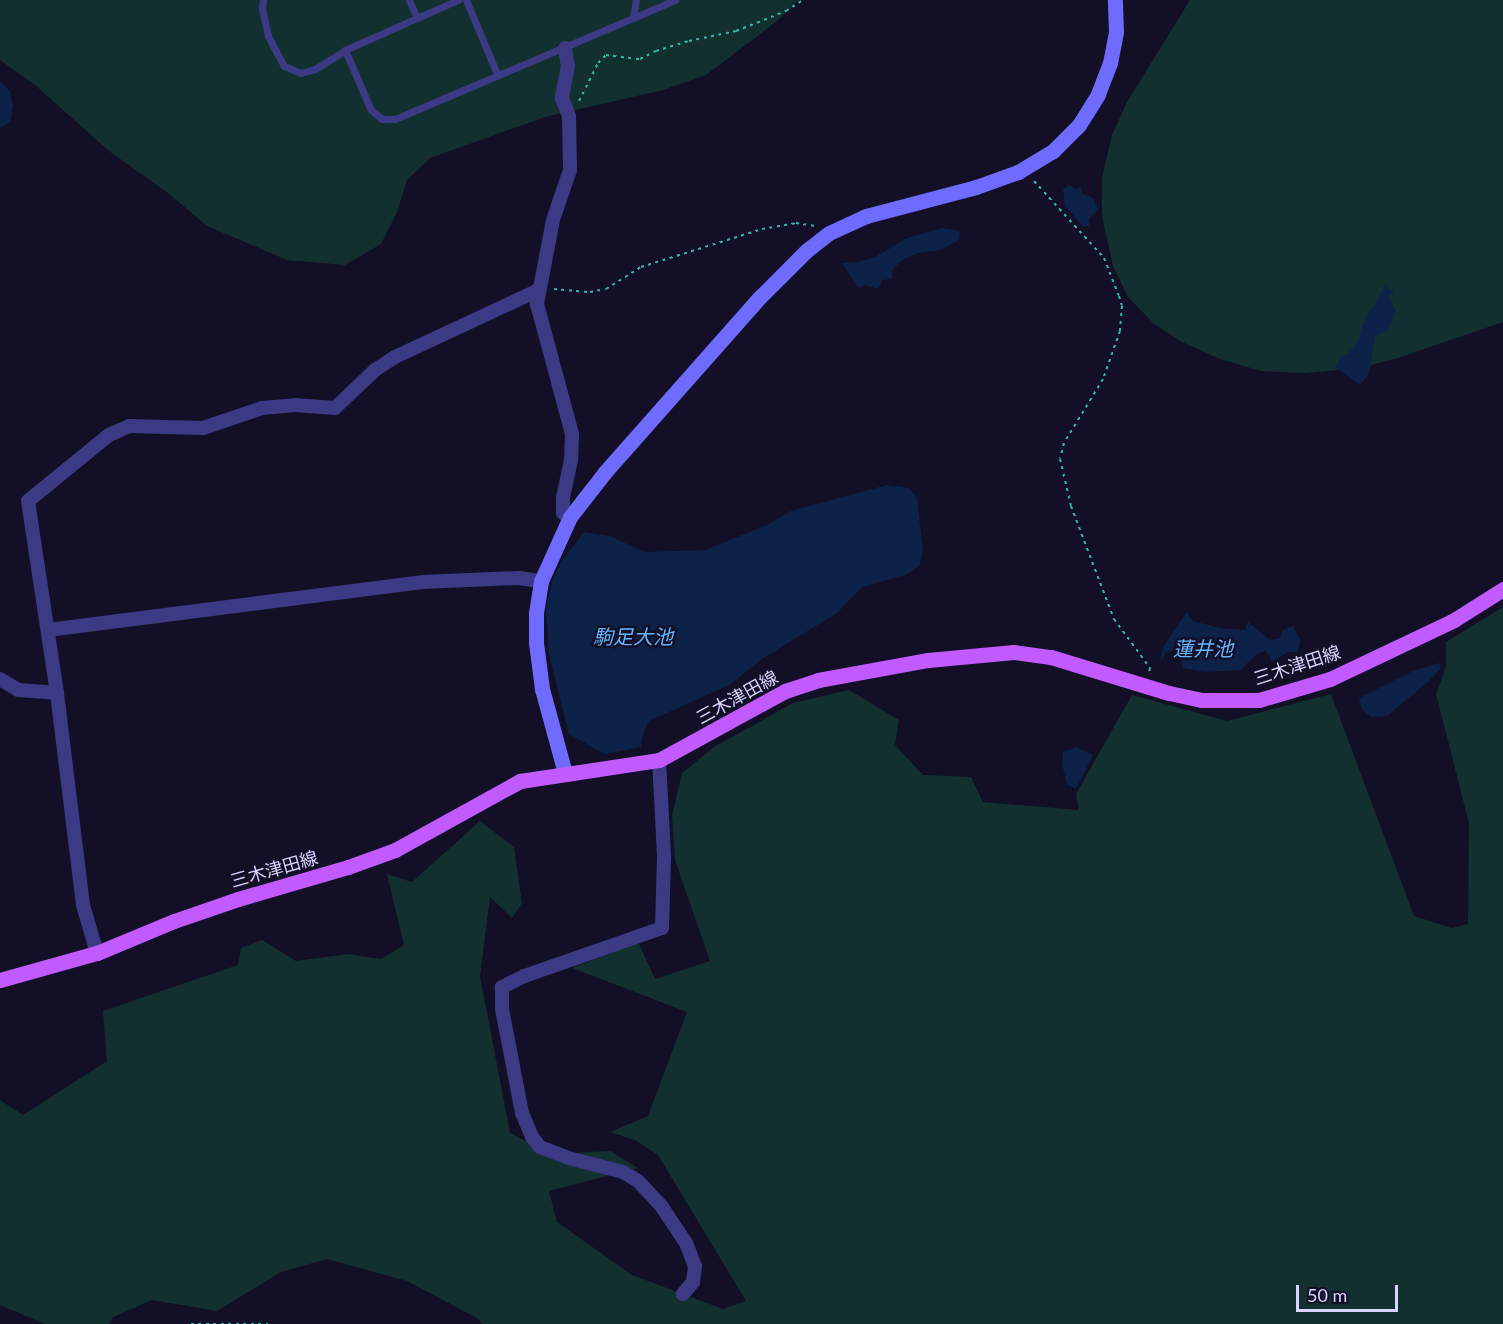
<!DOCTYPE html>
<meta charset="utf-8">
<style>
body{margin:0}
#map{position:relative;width:1503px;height:1324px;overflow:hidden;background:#130f26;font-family:Lato,"Noto Sans JP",sans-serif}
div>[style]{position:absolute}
.green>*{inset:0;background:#12302f}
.water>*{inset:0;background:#0c2248}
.path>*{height:2px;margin-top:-1px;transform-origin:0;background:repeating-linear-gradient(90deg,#2fb8b0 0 3px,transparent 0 7.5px)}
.lane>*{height:7px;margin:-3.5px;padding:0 3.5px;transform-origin:3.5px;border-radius:3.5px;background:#3d3a85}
.street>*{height:14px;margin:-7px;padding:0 7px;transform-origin:7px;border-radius:7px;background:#3d3a85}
.secondary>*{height:15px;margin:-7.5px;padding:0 7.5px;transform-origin:7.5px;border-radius:7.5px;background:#6f6bff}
.primary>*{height:15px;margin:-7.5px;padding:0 7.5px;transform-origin:7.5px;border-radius:7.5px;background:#c25bff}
span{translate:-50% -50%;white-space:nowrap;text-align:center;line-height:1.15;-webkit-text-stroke:5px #130f26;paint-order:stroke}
.street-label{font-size:18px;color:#d9d4ff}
.water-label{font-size:20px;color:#62b6ff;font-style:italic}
.scale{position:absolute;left:1296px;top:1285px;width:102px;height:27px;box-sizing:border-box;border:3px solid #d9d4ff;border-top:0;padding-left:8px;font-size:18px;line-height:21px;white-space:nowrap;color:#d9d4ff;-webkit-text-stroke:4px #130f26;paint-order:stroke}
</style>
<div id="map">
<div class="green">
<div style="clip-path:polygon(0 0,799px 0,777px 21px,706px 75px,663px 90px,545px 117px,430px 158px,407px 180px,397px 212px,381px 244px,345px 265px,287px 260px,207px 226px,168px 193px,109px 151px,35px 85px,0 60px)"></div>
<div style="clip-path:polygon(1190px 0,1503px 0,1503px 322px,1398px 358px,1359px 368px,1306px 373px,1261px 371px,1220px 359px,1182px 342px,1154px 324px,1128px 297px,1113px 266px,1102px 216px,1102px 178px,1112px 135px,1127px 102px)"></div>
<div style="clip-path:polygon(1503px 607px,1503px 1324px,482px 1324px,477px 1318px,407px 1281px,327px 1259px,281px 1272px,217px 1311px,152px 1300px,113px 1317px,109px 1324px,45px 1324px,0 1305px,0 1100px,23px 1115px,107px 1061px,103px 1011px,238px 965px,241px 948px,262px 940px,296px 961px,348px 954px,381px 959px,404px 945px,387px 874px,412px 882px,480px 821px,514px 847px,522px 903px,512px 918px,490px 897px,480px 976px,510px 1133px,551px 1154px,610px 1151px,638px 1168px,549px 1191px,557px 1222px,632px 1275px,723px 1309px,746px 1301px,658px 1155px,635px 1140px,610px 1132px,648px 1116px,687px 1012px,572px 968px,638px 942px,655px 979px,710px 961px,675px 860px,672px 815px,682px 773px,714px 747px,793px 703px,849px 690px,899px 720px,895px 745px,923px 775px,971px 777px,983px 802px,1079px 810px,1076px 794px,1132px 695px,1227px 721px,1331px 694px,1414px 916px,1452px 928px,1468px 924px,1469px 823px,1436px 694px,1446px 667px,1446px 642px)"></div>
</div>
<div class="water">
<div style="clip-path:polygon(0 80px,10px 91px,13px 106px,10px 122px,0 128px)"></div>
<div style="clip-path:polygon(1069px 185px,1076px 189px,1081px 187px,1083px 194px,1092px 197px,1098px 209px,1089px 219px,1089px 226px,1083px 226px,1065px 206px,1063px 189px)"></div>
<div style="clip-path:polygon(942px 228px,960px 231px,959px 240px,941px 250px,917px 253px,901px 261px,893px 269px,892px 279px,882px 280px,878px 289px,866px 285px,858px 288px,842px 263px,859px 262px,875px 257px,907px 238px)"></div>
<div style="clip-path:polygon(1386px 283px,1389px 290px,1394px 289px,1389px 298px,1396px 310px,1392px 324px,1386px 331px,1375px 336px,1369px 373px,1360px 385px,1335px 367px,1340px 358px,1349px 353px,1357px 342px,1367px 313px,1373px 308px)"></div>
<div style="clip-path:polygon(887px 485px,909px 488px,917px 498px,923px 552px,919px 566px,905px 575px,862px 587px,837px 613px,762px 659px,731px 684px,649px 721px,644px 731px,641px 747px,605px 754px,569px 734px,549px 654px,546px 608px,552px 582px,561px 562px,584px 532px,610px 536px,644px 552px,705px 550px,767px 525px,791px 511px)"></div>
<div style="clip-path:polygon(1187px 612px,1193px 621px,1220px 628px,1245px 630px,1248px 622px,1270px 640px,1280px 638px,1283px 630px,1293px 626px,1301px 641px,1297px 652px,1288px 652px,1272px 662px,1266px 651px,1258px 653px,1240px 670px,1205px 672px,1183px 668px,1180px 654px,1169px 650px,1160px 661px,1163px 647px)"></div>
<div style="clip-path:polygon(1440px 663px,1440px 669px,1428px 682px,1387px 716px,1372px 717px,1362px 710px,1359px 698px,1415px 670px)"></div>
<div style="clip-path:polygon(1077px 747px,1093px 755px,1076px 789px,1067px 784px,1062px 764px,1063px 752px)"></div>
</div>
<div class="path">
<div style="left:579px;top:101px;width:42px;rotate:-63.4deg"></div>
<div style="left:598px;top:63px;width:11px;rotate:-45deg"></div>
<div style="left:606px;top:55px;width:34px;rotate:7deg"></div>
<div style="left:640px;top:59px;width:18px;rotate:-27deg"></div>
<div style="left:656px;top:51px;width:34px;rotate:-17deg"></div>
<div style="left:689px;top:41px;width:48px;rotate:-12deg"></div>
<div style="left:736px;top:31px;width:54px;rotate:-21.8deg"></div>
<div style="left:786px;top:11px;width:20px;rotate:-33deg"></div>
<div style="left:1034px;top:181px;width:104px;rotate:47.7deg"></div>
<div style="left:1104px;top:258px;width:41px;rotate:68.5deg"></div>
<div style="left:1119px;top:296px;width:10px;rotate:73deg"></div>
<div style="left:1122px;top:306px;width:25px;rotate:95deg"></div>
<div style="left:1120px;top:331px;width:51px;rotate:109.5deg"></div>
<div style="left:1103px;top:379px;width:75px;rotate:121.4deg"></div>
<div style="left:1064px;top:443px;width:16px;rotate:104deg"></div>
<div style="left:1060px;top:459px;width:48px;rotate:76.8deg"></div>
<div style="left:1071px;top:506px;width:121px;rotate:69.2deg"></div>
<div style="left:1114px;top:619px;width:61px;rotate:53.7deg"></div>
<div style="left:1150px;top:668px;width:4px;rotate:104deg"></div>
<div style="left:554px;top:289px;width:36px;rotate:5deg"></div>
<div style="left:590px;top:292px;width:16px;rotate:-11deg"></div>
<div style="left:606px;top:289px;width:41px;rotate:-32.2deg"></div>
<div style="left:641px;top:267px;width:127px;rotate:-17.4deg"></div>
<div style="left:762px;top:229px;width:35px;rotate:-10deg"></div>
<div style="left:796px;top:223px;width:18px;rotate:9deg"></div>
<div style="left:191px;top:1324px;width:77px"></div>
</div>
<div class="lane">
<div style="left:263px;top:0;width:8px;rotate:97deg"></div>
<div style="left:262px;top:8px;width:29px;rotate:78deg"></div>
<div style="left:268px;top:36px;width:34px;rotate:62deg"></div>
<div style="left:284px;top:66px;width:18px;rotate:22deg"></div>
<div style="left:301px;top:73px;width:15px;rotate:-16deg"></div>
<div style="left:315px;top:69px;width:36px;rotate:-32deg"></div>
<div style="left:345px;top:50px;width:79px;rotate:-24deg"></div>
<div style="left:417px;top:18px;width:20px;rotate:-114deg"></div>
<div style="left:466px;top:0;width:82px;rotate:67.2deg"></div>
<div style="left:417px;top:18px;width:45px;rotate:-23.7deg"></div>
<div style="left:633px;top:18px;width:46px;rotate:-23.2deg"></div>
<div style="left:345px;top:50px;width:65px;rotate:66.6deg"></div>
<div style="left:371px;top:110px;width:14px;rotate:39deg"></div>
<div style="left:382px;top:119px;width:13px"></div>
<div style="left:395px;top:119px;width:259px;rotate:-23deg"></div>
<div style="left:633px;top:18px;width:18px;rotate:-81deg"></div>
</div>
<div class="street">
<div style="left:565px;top:48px;width:18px;rotate:81deg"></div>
<div style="left:568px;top:66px;width:33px;rotate:101deg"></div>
<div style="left:562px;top:98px;width:19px;rotate:69deg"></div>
<div style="left:569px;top:116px;width:54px;rotate:88.9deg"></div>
<div style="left:570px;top:170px;width:53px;rotate:108.8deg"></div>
<div style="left:553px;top:220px;width:86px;rotate:100.8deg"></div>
<div style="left:537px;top:304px;width:135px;rotate:74.9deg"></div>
<div style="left:572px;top:434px;width:26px;rotate:92deg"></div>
<div style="left:571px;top:460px;width:38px;rotate:102deg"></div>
<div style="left:563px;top:497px;width:16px;rotate:90deg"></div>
<div style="left:563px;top:513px;width:8px;rotate:30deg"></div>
<div style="left:48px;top:630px;width:377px;rotate:-7.3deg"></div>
<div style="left:422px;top:582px;width:97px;rotate:-2.4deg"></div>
<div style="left:519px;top:578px;width:22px;rotate:8deg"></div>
<div style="left:0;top:679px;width:21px;rotate:31deg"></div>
<div style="left:18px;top:690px;width:39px;rotate:4deg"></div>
<div style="left:659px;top:760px;width:97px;rotate:87deg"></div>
<div style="left:664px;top:857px;width:71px;rotate:91.6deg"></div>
<div style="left:662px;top:928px;width:146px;rotate:160.8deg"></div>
<div style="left:524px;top:976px;width:25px;rotate:153deg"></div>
<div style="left:502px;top:987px;width:22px;rotate:90deg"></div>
<div style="left:502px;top:1009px;width:106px;rotate:79.1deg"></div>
<div style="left:522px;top:1113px;width:26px;rotate:67deg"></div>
<div style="left:532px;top:1137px;width:13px;rotate:51deg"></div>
<div style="left:540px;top:1147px;width:30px;rotate:21deg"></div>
<div style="left:568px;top:1158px;width:57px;rotate:14.3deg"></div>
<div style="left:623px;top:1172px;width:17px;rotate:31deg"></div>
<div style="left:638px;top:1181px;width:35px;rotate:47deg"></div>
<div style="left:662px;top:1207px;width:43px;rotate:56.3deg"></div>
<div style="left:686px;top:1243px;width:25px;rotate:69deg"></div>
<div style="left:695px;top:1266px;width:16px;rotate:97deg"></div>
<div style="left:693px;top:1282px;width:16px;rotate:130deg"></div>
<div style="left:97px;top:953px;width:50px;rotate:-106.3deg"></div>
<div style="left:83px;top:905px;width:214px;rotate:-97deg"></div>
<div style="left:57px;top:693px;width:194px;rotate:-98.6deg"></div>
<div style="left:28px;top:501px;width:104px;rotate:-39.2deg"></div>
<div style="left:109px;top:435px;width:22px;rotate:-24deg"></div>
<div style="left:129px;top:426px;width:74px;rotate:1.5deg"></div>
<div style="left:203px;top:428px;width:62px;rotate:-18.7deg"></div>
<div style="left:262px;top:408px;width:33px;rotate:-5deg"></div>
<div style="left:295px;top:405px;width:40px;rotate:4.3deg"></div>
<div style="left:335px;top:408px;width:55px;rotate:-43.5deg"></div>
<div style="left:375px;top:370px;width:24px;rotate:-33deg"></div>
<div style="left:395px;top:357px;width:159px;rotate:-25deg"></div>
</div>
<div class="secondary">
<div style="left:565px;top:773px;width:87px;rotate:-105.3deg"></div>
<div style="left:542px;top:689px;width:46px;rotate:-97.4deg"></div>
<div style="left:536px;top:643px;width:30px;rotate:-90deg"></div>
<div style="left:536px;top:613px;width:32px;rotate:-81deg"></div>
<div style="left:541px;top:581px;width:70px;rotate:-65.6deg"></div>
<div style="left:570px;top:517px;width:57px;rotate:-52.1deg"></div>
<div style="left:605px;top:472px;width:232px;rotate:-48.5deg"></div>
<div style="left:759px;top:298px;width:66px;rotate:-45deg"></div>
<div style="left:806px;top:251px;width:29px;rotate:-38deg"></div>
<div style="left:829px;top:233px;width:41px;rotate:-24.7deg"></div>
<div style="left:866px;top:216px;width:114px;rotate:-14.8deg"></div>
<div style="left:976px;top:187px;width:45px;rotate:-19.7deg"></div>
<div style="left:1018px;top:172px;width:41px;rotate:-31deg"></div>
<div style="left:1053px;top:151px;width:37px;rotate:-45deg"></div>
<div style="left:1079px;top:125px;width:36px;rotate:-58deg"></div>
<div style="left:1098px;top:94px;width:33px;rotate:-69deg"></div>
<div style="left:1110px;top:63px;width:32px;rotate:-79deg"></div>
<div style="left:1116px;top:32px;width:32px;rotate:-92deg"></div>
</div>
<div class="primary">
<div style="left:0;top:980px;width:101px;rotate:-15.6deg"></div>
<div style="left:97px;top:953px;width:83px;rotate:-22.6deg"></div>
<div style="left:174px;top:921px;width:68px;rotate:-19deg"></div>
<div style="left:238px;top:899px;width:115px;rotate:-16.2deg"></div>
<div style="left:348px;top:867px;width:50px;rotate:-19.9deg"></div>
<div style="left:395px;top:850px;width:143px;rotate:-28.9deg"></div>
<div style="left:520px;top:781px;width:141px;rotate:-8.6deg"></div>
<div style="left:659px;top:760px;width:144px;rotate:-28.7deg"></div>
<div style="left:785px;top:691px;width:35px;rotate:-18deg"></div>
<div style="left:818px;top:680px;width:112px;rotate:-10.3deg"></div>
<div style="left:928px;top:660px;width:86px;rotate:-5.3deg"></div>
<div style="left:1014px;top:652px;width:37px;rotate:8deg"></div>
<div style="left:1051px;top:657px;width:123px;rotate:17deg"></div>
<div style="left:1169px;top:693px;width:34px;rotate:12deg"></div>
<div style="left:1202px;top:700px;width:57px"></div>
<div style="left:1259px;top:700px;width:74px;rotate:-16.5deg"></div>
<div style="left:1330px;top:679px;width:137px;rotate:-25.4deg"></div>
<div style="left:1454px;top:620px;width:58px;rotate:-32.3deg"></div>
</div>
<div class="street-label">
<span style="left:1297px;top:665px;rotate:-18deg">三木津田線</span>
<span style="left:737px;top:697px;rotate:-29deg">三木津田線</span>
<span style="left:274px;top:869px;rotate:-16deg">三木津田線</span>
</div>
<div class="water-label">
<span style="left:633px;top:636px">駒足大池</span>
<span style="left:1203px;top:648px">蓮井池</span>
</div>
<div class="scale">50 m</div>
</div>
